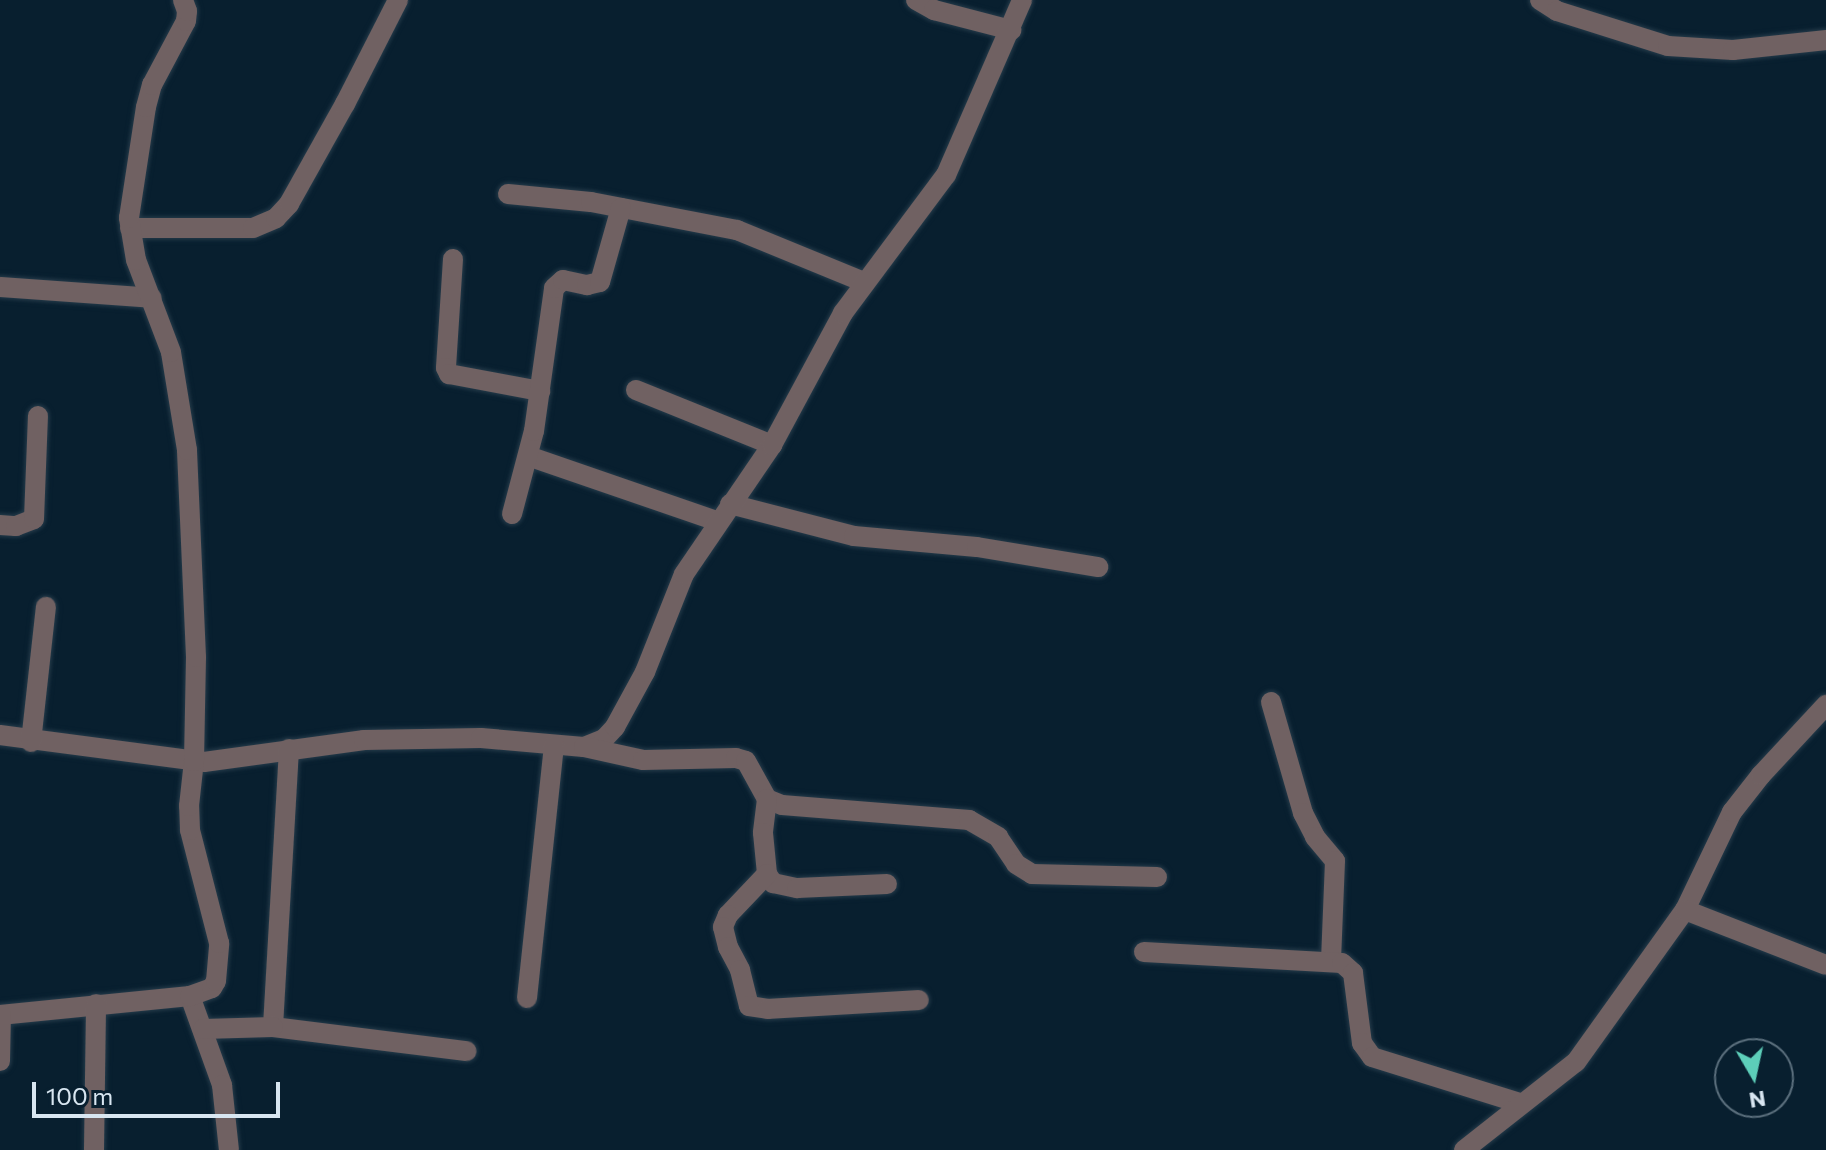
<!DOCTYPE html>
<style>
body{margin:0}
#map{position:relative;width:1826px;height:1150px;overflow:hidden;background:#081f2f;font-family:Commissioner,sans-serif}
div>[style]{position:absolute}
.roads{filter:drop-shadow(0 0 2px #253b4a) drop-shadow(0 0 2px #253b4a)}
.minor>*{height:20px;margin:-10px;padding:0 10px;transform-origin:10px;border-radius:10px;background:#706162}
span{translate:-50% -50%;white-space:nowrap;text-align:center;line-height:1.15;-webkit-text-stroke:8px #081f2f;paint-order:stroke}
.north{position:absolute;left:1714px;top:1038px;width:80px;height:80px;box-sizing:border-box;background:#081f2f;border:2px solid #5b6f7d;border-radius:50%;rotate:171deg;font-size:22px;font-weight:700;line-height:32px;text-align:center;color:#d8e6f1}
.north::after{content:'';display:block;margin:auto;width:28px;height:36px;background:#5dceb9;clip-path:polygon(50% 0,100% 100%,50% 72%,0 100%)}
.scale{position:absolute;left:32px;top:1082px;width:248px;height:36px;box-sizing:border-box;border:4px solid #d8e6f1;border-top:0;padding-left:10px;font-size:24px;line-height:28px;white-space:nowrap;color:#d8e6f1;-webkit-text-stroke:6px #081f2f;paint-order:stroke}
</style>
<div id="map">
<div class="roads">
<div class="minor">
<div style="left:916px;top:0;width:21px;rotate:29deg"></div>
<div style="left:934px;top:10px;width:80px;rotate:14.6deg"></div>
<div style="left:1540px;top:0;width:20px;rotate:33deg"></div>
<div style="left:1557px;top:11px;width:116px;rotate:17.5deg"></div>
<div style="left:1668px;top:46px;width:65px;rotate:3.5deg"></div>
<div style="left:1733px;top:50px;width:94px;rotate:-6.1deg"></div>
<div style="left:508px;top:194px;width:83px;rotate:5.5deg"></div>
<div style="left:591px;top:202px;width:149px;rotate:10.9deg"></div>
<div style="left:737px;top:230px;width:137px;rotate:22.3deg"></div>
<div style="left:130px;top:228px;width:123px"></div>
<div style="left:253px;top:228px;width:25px;rotate:-23deg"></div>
<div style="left:276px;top:218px;width:19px;rotate:-47deg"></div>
<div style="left:289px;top:204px;width:115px;rotate:-60.8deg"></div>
<div style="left:345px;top:104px;width:117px;rotate:-63deg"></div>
<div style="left:453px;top:259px;width:109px;rotate:93.7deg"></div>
<div style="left:446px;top:368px;width:7px;rotate:63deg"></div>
<div style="left:449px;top:374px;width:93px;rotate:10.6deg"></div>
<div style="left:0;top:287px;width:152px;rotate:4.1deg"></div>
<div style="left:636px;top:390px;width:147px;rotate:22deg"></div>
<div style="left:528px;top:456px;width:200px;rotate:19deg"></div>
<div style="left:730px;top:504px;width:128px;rotate:14.5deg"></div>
<div style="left:854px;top:536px;width:123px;rotate:5.1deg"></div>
<div style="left:977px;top:547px;width:123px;rotate:9.4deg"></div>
<div style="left:512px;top:514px;width:86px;rotate:-75.2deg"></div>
<div style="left:534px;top:431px;width:144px;rotate:-82deg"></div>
<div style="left:554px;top:288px;width:12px;rotate:-42deg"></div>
<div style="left:563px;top:280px;width:25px;rotate:12deg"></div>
<div style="left:587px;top:285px;width:13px;rotate:-13deg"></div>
<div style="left:600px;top:282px;width:77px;rotate:-74.2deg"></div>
<div style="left:0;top:525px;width:16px;rotate:4deg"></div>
<div style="left:16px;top:526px;width:19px;rotate:-21deg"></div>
<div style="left:34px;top:519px;width:103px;rotate:-87.8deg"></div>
<div style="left:1271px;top:702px;width:116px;rotate:73.9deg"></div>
<div style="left:1303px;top:813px;width:27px;rotate:63deg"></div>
<div style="left:1315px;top:837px;width:31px;rotate:50deg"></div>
<div style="left:1335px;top:861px;width:101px;rotate:92.3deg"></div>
<div style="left:0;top:735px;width:206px;rotate:7.5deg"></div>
<div style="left:204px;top:762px;width:162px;rotate:-7.8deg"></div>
<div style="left:364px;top:740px;width:117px;rotate:-1deg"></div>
<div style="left:481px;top:738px;width:103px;rotate:5deg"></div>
<div style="left:584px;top:747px;width:22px;rotate:-22deg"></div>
<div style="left:604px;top:739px;width:16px;rotate:-47deg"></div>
<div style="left:615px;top:727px;width:63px;rotate:-61.4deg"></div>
<div style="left:645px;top:672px;width:105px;rotate:-68.3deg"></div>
<div style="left:684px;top:574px;width:156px;rotate:-55.7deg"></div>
<div style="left:772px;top:445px;width:150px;rotate:-61.7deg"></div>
<div style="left:843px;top:313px;width:172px;rotate:-53.3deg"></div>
<div style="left:946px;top:175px;width:191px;rotate:-66.5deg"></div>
<div style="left:31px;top:742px;width:136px;rotate:-83.7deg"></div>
<div style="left:584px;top:747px;width:60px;rotate:12.4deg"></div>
<div style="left:643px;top:760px;width:93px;rotate:-1.2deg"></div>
<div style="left:736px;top:758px;width:10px;rotate:17deg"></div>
<div style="left:746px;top:761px;width:43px;rotate:61.1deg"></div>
<div style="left:767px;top:799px;width:16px;rotate:22deg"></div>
<div style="left:782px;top:805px;width:188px;rotate:4.6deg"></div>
<div style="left:969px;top:820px;width:34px;rotate:30deg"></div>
<div style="left:998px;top:837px;width:32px;rotate:56deg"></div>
<div style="left:1016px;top:864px;width:19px;rotate:32deg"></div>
<div style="left:1032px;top:874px;width:125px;rotate:1.4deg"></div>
<div style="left:289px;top:749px;width:278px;rotate:93.3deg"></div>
<div style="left:273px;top:1027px;width:195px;rotate:7.1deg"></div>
<div style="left:767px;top:799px;width:34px;rotate:97deg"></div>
<div style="left:763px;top:833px;width:41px;rotate:84.4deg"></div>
<div style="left:767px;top:874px;width:11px;rotate:56deg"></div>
<div style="left:773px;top:883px;width:25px;rotate:12deg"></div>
<div style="left:797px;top:888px;width:90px;rotate:-2.5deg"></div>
<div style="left:767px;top:874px;width:57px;rotate:133.6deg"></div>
<div style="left:728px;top:915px;width:13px;rotate:113deg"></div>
<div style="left:723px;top:927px;width:21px;rotate:76deg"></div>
<div style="left:728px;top:947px;width:26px;rotate:62deg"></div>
<div style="left:740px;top:970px;width:37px;rotate:76deg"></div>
<div style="left:749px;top:1006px;width:19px;rotate:9deg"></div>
<div style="left:768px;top:1009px;width:151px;rotate:-3.4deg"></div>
<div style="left:1685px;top:910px;width:109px;rotate:-64.4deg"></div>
<div style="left:1732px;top:812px;width:47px;rotate:-51.9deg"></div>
<div style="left:1761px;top:775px;width:96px;rotate:-47.1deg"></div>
<div style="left:1144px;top:952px;width:198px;rotate:3.2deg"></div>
<div style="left:1342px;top:963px;width:15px;rotate:42deg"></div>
<div style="left:1353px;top:973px;width:71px;rotate:82.7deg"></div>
<div style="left:1362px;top:1043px;width:17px;rotate:54deg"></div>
<div style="left:1372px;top:1057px;width:155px;rotate:17.3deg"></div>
<div style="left:190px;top:996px;width:95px;rotate:70.2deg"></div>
<div style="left:222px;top:1085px;width:65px;rotate:83.9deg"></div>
<div style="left:527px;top:998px;width:253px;rotate:-83.9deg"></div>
<div style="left:0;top:1015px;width:191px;rotate:-5.7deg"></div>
<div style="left:190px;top:996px;width:23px;rotate:-20deg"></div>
<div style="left:212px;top:988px;width:8px;rotate:-60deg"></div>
<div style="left:216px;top:981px;width:38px;rotate:-85deg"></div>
<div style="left:219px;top:943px;width:117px;rotate:-104.4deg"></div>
<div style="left:190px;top:830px;width:24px;rotate:-92deg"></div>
<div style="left:189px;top:806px;width:45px;rotate:-83.7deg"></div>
<div style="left:194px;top:761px;width:104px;rotate:-88.9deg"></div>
<div style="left:196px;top:657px;width:207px;rotate:-92.5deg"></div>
<div style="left:187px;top:450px;width:99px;rotate:-99.3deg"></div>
<div style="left:171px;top:352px;width:98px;rotate:-110.8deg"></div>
<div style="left:136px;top:260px;width:43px;rotate:-99.5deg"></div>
<div style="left:129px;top:218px;width:112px;rotate:-81.3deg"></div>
<div style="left:146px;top:107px;width:23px;rotate:-75deg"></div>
<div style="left:152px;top:85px;width:72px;rotate:-62deg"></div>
<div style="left:186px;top:21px;width:10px;rotate:-84deg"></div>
<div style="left:187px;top:11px;width:12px;rotate:-110deg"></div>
<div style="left:203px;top:1029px;width:70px;rotate:-1.6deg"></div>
<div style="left:0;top:1061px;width:46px;rotate:-88.8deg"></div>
<div style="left:94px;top:1150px;width:146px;rotate:-89.2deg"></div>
<div style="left:1464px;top:1150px;width:142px;rotate:-38.2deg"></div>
<div style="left:1576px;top:1062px;width:187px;rotate:-54.4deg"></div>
<div style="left:1685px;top:910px;width:151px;rotate:21.3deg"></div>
</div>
</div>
<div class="north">N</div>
<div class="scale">100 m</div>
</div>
